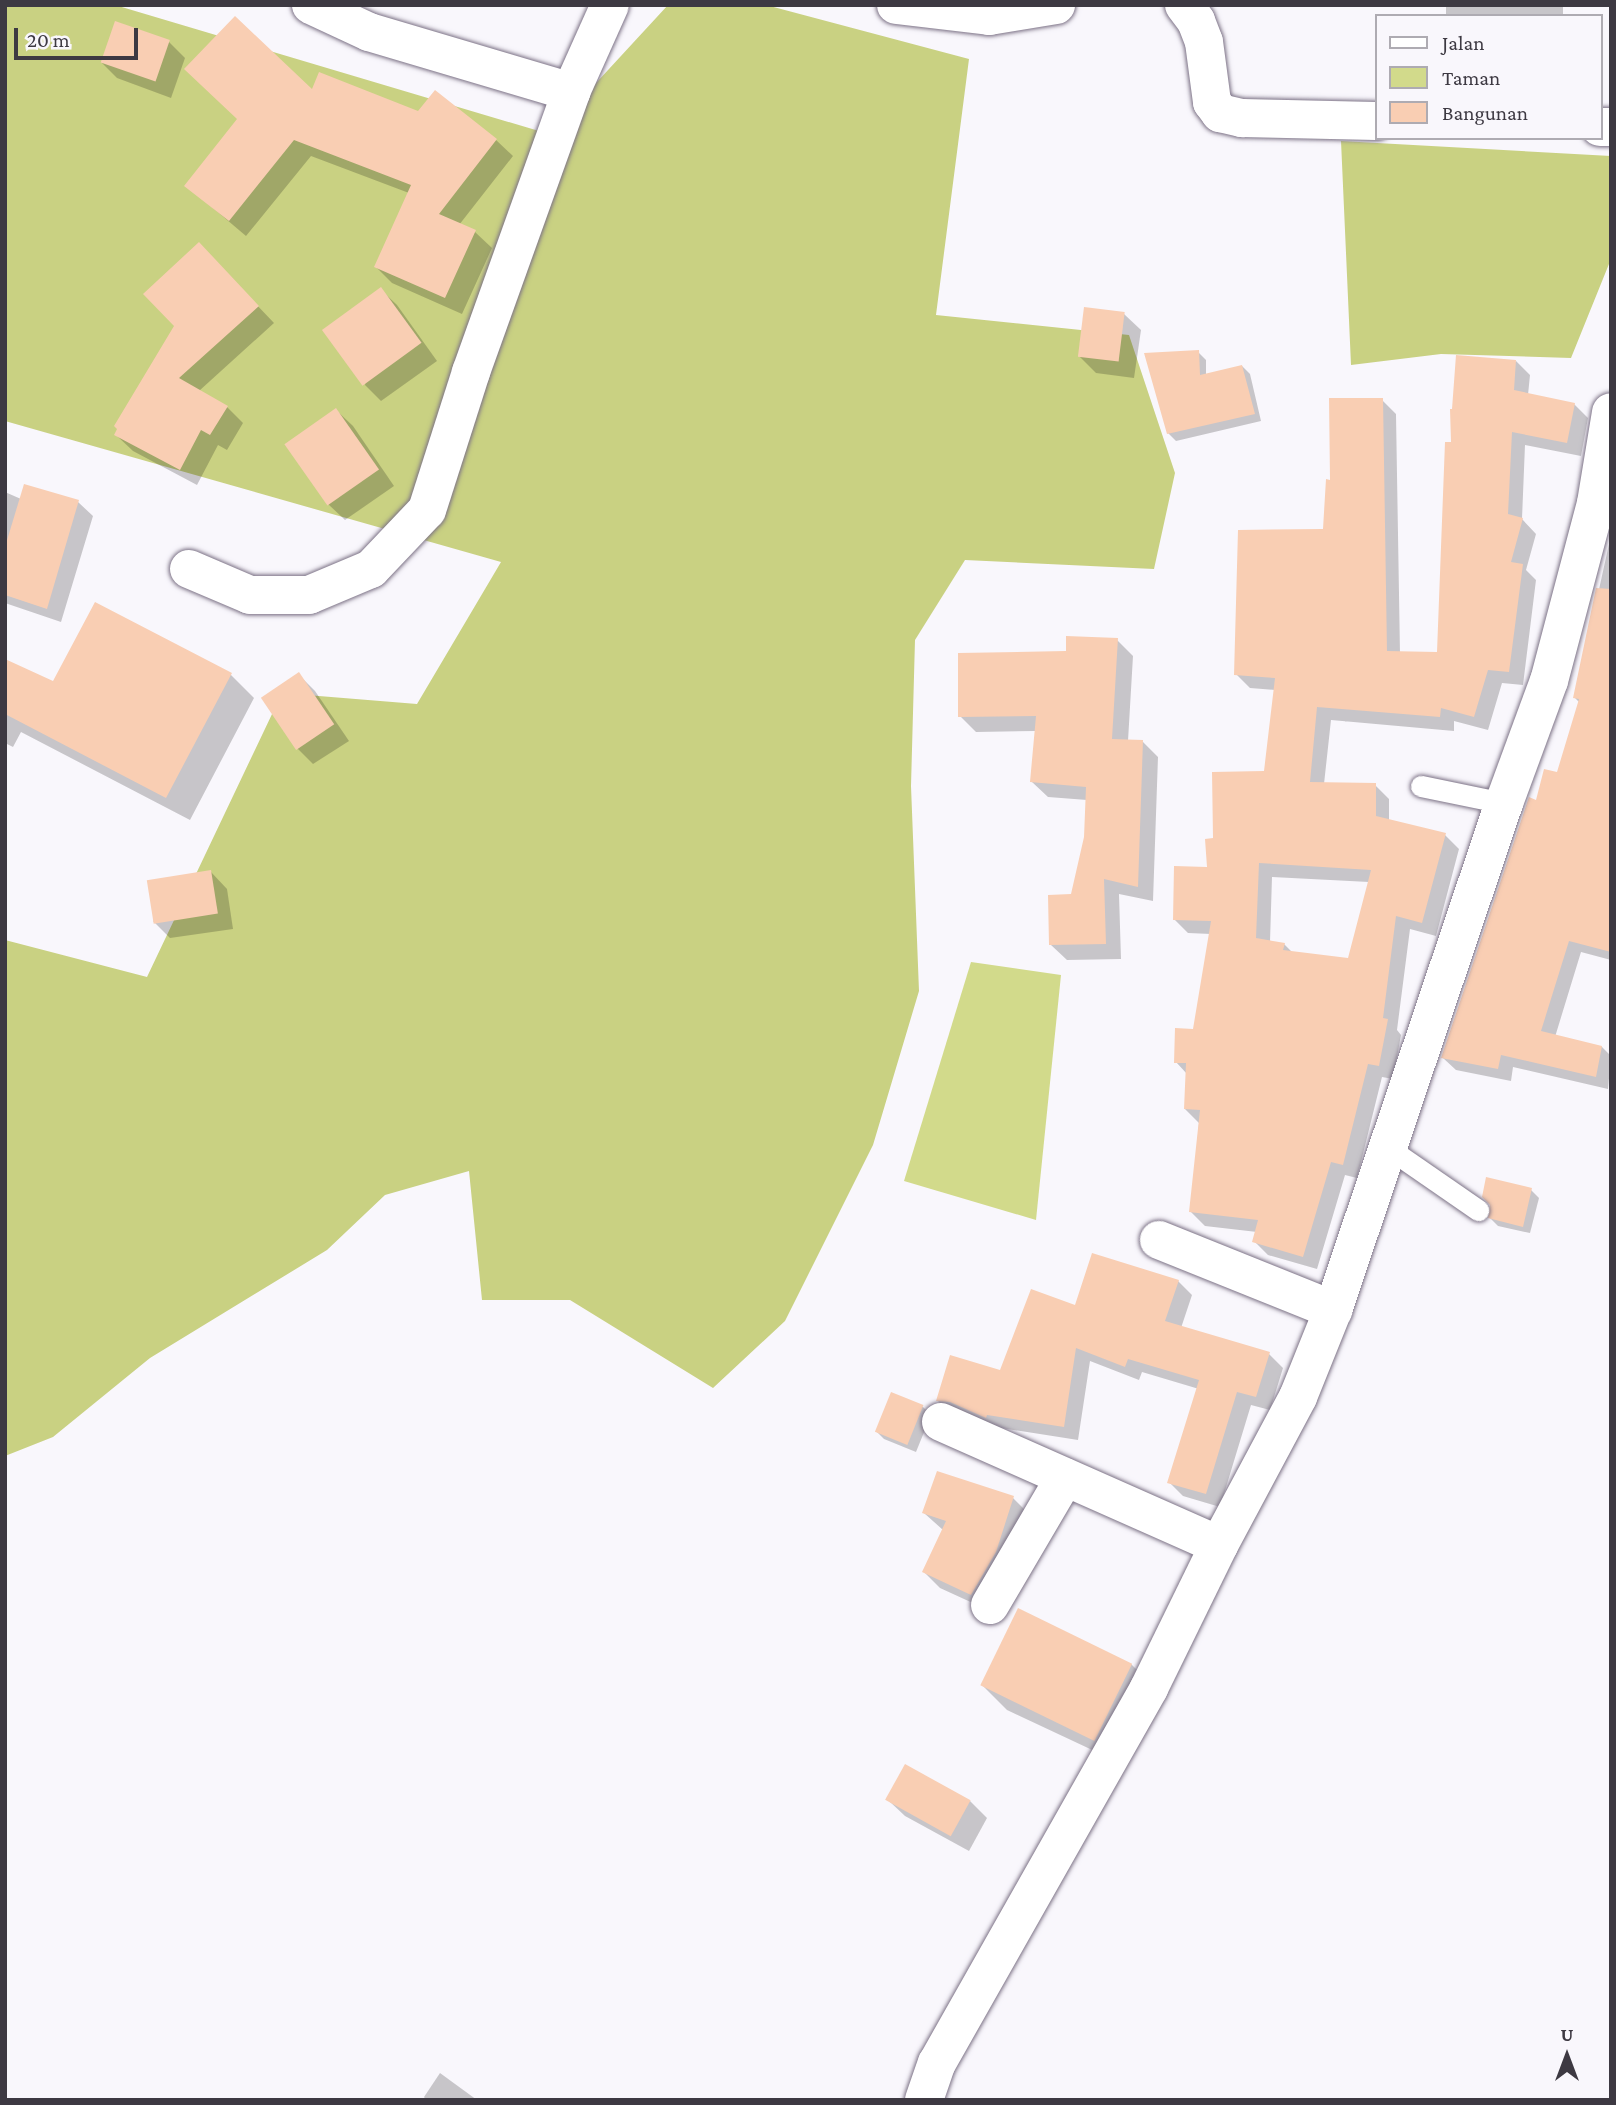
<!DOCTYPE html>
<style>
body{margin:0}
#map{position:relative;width:1616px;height:2105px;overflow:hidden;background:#f9f7fc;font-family:"Crimson Pro",serif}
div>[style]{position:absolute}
.green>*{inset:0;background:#d2da8b}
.forest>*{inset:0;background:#c9d182}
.shadow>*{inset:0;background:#0003;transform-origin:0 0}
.building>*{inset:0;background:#f9ceb3;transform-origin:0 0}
.roads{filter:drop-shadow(0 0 2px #7c7286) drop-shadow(0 0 2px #7c7286)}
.lane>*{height:21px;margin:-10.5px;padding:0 10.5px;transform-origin:10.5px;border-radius:10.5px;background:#fff}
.street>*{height:38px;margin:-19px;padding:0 19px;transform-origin:19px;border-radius:19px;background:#fff}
span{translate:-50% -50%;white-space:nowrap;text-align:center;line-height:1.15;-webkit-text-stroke:5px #f9f7fc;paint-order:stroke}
.frame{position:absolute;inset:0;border:7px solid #3d3942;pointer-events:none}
.legend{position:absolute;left:1375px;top:14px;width:228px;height:126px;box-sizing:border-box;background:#f9f7fc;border:2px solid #aeabb2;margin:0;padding:9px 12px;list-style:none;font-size:21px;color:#3d3942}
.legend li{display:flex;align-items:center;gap:14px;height:35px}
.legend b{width:35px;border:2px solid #aeabb2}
.north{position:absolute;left:1532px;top:2021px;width:70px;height:70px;-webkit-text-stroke:5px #f9f7fc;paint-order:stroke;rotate:0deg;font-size:19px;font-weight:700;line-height:28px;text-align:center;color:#3d3942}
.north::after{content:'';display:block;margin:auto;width:24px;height:32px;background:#3d3942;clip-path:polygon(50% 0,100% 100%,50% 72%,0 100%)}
.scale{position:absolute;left:14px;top:28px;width:124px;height:32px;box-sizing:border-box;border:4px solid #3d3942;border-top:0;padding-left:9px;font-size:21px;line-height:24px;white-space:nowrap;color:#3d3942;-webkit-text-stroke:5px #f9f7fc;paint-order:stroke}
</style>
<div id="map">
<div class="green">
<div style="clip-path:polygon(971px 962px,1061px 975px,1036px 1220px,904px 1181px)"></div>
</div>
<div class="forest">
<div style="clip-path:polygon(5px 5px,115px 5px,549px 134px,668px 5px,766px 5px,969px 59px,936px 315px,1129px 335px,1175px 473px,1154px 569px,965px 560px,915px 640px,911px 786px,919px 991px,873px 1145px,785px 1321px,713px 1388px,570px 1300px,482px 1300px,469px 1171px,385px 1195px,327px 1250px,150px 1358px,53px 1437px,5px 1456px,5px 940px,147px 977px,282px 693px,417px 704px,501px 562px,5px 421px)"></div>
<div style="clip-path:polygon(1341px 141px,1611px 156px,1611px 259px,1571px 358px,1441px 354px,1351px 365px)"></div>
</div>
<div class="shadow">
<div style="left:1446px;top:5px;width:117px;height:11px"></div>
<div style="clip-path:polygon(169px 42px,185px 58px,171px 98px,117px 78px,101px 62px)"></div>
<div style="clip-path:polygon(313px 92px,496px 140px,513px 156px,459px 225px,475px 232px,492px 248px,462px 314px,392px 283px,376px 267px,409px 193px,311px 156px,246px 236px,187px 186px)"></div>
<div style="clip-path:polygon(215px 261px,274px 323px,199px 391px,227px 407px,243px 423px,227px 450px,218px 445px,197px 485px,133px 451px,116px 435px)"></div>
<div style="clip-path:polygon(380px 289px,397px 305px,437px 361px,381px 401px,365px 385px)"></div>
<div style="clip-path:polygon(1124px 314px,1141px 330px,1134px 378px,1096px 373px,1079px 356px)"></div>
<div style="clip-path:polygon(1198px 352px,1206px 360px,1206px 375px,1242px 366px,1250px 374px,1261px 421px,1176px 441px,1168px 433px)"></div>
<div style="clip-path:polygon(evenodd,1516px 361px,1530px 375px,1528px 395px,1574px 404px,1588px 418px,1581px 456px,1525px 445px,1522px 519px,1536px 534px,1526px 570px,1536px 580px,1523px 685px,1502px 683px,1488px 730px,1454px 721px,1454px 731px,1331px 720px,1324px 784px,1375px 785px,1389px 799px,1389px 821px,1445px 835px,1459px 849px,1436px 936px,1410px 929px,1397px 1030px,1401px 1035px,1393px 1079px,1382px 1077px,1357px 1178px,1345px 1175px,1317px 1269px,1268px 1255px,1254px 1241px,1257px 1232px,1205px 1226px,1191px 1212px,1199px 1123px,1185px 1109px,1187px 1074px,1176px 1062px,1194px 1030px,1211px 934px,1188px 933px,1174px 919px,1209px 869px,1215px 840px,1265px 772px,1275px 690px,1250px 688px,1236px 674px,1325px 531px,1332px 481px,1382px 400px,1396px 414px,1400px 653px,1438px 654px,1452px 444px,1516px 361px,1272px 877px,1369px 882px,1349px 960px,1293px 953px,1284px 944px,1270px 942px,1272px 877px)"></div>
<div style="clip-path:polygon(336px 410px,353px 426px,394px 486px,345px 520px,328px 504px)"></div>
<div style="clip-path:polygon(5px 492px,21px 499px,78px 502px,93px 516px,61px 622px,5px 603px)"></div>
<div style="clip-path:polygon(1611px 535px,1611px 960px,1581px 952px,1555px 1037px,1602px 1047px,1611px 1056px,1608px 1089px,1513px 1067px,1511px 1081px,1456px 1070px,1443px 1058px,1537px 802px,1558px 774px,1580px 703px,1575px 698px)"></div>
<div style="clip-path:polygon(1117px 640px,1133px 656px,1128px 741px,1143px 742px,1158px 757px,1153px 901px,1119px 894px,1121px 959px,1067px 960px,1051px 945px,1072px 896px,1086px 837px,1087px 800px,1048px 797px,1032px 782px,1036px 731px,976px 732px,960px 716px,1067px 653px)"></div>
<div style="clip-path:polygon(5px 661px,54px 684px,231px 675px,254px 698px,190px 820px,21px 732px,13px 747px,5px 743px)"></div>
<div style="clip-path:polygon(299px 675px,315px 691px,349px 741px,313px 764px,297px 748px)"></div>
<div style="clip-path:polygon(211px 872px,227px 889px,233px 929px,170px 938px,153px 921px)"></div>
<div style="clip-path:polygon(1531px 1190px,1539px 1198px,1530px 1233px,1498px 1226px,1490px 1218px)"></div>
<div style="clip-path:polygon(1178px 1281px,1192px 1295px,1181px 1328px,1269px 1354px,1283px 1368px,1270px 1410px,1251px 1405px,1220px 1507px,1183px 1496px,1169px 1482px,1199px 1389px,1142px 1372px,1139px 1380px,1090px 1361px,1078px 1440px,1001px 1428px,952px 1415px,938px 1401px,1001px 1372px,1076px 1308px)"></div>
<div style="clip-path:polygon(892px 1394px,923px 1407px,931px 1415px,916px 1452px,884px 1439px,877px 1432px)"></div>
<div style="clip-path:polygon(1013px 1498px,1029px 1514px,988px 1610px,940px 1588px,924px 1572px,943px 1530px,924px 1513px)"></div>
<div style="clip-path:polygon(1131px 1664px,1156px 1689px,1120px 1763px,1007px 1710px,982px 1685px)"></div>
<div style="clip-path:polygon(906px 1767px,970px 1801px,987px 1818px,969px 1851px,905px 1816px,888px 1800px)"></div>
<div style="clip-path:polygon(440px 2073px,477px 2100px,426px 2100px,424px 2097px)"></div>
</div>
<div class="building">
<div style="clip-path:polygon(235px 16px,312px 89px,319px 72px,418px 111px,435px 90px,497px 139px,439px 214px,476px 230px,445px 298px,374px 267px,411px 185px,294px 140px,229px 221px,184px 186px,237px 119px,184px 69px)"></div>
<div style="left:115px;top:21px;width:58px;height:44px;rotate:19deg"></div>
<div style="clip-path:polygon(199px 242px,259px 306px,179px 378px,228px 406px,210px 435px,201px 430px,180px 470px,114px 435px,117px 429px,114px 426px,174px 326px,143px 294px)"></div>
<div style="left:381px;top:287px;width:69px;height:73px;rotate:54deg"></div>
<div style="left:1084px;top:307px;width:41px;height:50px;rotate:7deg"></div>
<div style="clip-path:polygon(1199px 350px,1200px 375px,1242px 365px,1255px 414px,1167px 434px,1144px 353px)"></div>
<div style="clip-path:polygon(evenodd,1456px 355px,1516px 360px,1514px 390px,1575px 403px,1567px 443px,1512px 432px,1508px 514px,1523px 518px,1511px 562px,1523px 564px,1509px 672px,1488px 670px,1474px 717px,1441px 708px,1440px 717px,1317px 707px,1310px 782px,1376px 783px,1376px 816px,1446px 833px,1422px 923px,1396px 916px,1383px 1018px,1388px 1019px,1379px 1066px,1368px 1064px,1343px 1165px,1331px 1162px,1303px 1257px,1252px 1242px,1258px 1220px,1189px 1212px,1200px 1110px,1184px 1109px,1186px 1063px,1174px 1063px,1175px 1028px,1193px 1029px,1211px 921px,1173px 920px,1174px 866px,1207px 867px,1205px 839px,1213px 838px,1212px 772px,1264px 771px,1275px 678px,1234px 675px,1238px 530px,1323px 529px,1326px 479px,1330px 480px,1329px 398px,1383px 398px,1387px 651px,1437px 652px,1445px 442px,1451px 442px,1450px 409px,1452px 409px,1456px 355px,1259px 863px,1371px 870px,1348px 958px,1283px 950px,1285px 943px,1256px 938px,1259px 863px)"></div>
<div style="left:336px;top:408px;width:75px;height:63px;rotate:55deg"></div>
<div style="clip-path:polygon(24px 484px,79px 500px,47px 609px,5px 595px,5px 547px)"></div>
<div style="clip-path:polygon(1596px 588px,1611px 589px,1611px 952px,1569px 941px,1541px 1031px,1602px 1046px,1596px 1077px,1501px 1055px,1498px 1069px,1441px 1058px,1529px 797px,1536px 800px,1544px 769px,1557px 772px,1579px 699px,1573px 698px)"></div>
<div style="clip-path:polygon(95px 602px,232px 673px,166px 798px,5px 714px,5px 659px,53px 681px)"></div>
<div style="clip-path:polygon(1066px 636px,1118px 638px,1112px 739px,1143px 740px,1138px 887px,1104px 879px,1106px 944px,1049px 945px,1048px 895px,1071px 894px,1084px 837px,1086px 787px,1030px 782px,1036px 716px,958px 717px,958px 653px,1066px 651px)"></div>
<div style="left:299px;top:672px;width:63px;height:46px;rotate:56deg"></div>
<div style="left:211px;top:870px;width:44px;height:65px;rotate:81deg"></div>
<div style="clip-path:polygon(1486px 1177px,1532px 1188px,1523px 1227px,1488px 1218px,1490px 1205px,1482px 1197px)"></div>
<div style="clip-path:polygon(1092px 1253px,1179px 1280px,1165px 1321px,1270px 1352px,1256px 1397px,1237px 1392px,1206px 1494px,1167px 1483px,1199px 1380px,1128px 1359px,1125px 1367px,1076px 1348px,1064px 1427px,987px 1415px,986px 1418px,950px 1402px,936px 1401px,950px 1355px,1000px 1370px,1031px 1289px,1075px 1305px)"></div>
<div style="left:891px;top:1392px;width:35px;height:43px;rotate:22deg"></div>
<div style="clip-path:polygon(937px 1471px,1014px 1496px,996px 1552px,971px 1595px,922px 1572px,946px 1521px,922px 1513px)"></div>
<div style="left:1018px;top:1608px;width:127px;height:86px;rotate:26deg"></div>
<div style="left:905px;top:1764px;width:75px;height:41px;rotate:29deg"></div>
</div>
<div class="roads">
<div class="lane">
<div style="left:1421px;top:786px;width:85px;rotate:11.6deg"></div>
<div style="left:1387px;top:1147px;width:111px;rotate:34.7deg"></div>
</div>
<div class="street">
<div style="left:311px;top:5px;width:64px;rotate:25deg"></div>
<div style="left:369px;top:32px;width:211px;rotate:16.5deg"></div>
<div style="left:896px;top:5px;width:94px;rotate:6.7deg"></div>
<div style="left:989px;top:16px;width:68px;rotate:-9.3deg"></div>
<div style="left:1184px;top:5px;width:20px;rotate:53deg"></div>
<div style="left:1196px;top:21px;width:22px;rotate:69deg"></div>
<div style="left:1204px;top:42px;width:61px;rotate:82.4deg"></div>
<div style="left:1212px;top:102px;width:14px;rotate:54deg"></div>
<div style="left:1220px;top:113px;width:23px;rotate:13deg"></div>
<div style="left:1242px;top:118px;width:134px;rotate:1.3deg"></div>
<div style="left:1600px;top:127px;width:11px"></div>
<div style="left:189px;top:569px;width:66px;rotate:23.1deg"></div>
<div style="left:250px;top:595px;width:59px"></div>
<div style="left:309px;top:595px;width:67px;rotate:-22.8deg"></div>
<div style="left:371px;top:569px;width:81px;rotate:-46.5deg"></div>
<div style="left:427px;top:510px;width:145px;rotate:-72.3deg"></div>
<div style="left:471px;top:372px;width:297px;rotate:-70.3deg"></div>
<div style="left:571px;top:92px;width:95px;rotate:-65.9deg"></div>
<div style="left:1159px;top:1240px;width:188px;rotate:21.9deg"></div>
<div style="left:941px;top:1422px;width:304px;rotate:23.9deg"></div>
<div style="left:990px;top:1605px;width:148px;rotate:-59.6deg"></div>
<div style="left:924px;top:2100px;width:39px;rotate:-71deg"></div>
<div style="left:937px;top:2063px;width:431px;rotate:-60.5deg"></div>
<div style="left:1149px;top:1688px;width:159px;rotate:-63.9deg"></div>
<div style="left:1219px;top:1545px;width:168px;rotate:-61.9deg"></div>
<div style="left:1298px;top:1397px;width:94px;rotate:-68.1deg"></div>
<div style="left:1333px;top:1310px;width:535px;rotate:-71.36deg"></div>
<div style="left:1504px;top:803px;width:130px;rotate:-69.8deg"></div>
<div style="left:1549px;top:681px;width:184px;rotate:-75.2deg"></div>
<div style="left:1596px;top:503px;width:92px;rotate:-80.6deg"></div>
</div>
</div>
<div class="frame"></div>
<ul class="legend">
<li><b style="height:9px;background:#fff"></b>Jalan</li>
<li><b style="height:19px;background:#d2da8b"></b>Taman</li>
<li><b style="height:19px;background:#f9ceb3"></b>Bangunan</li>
</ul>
<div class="north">U</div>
<div class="scale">20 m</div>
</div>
